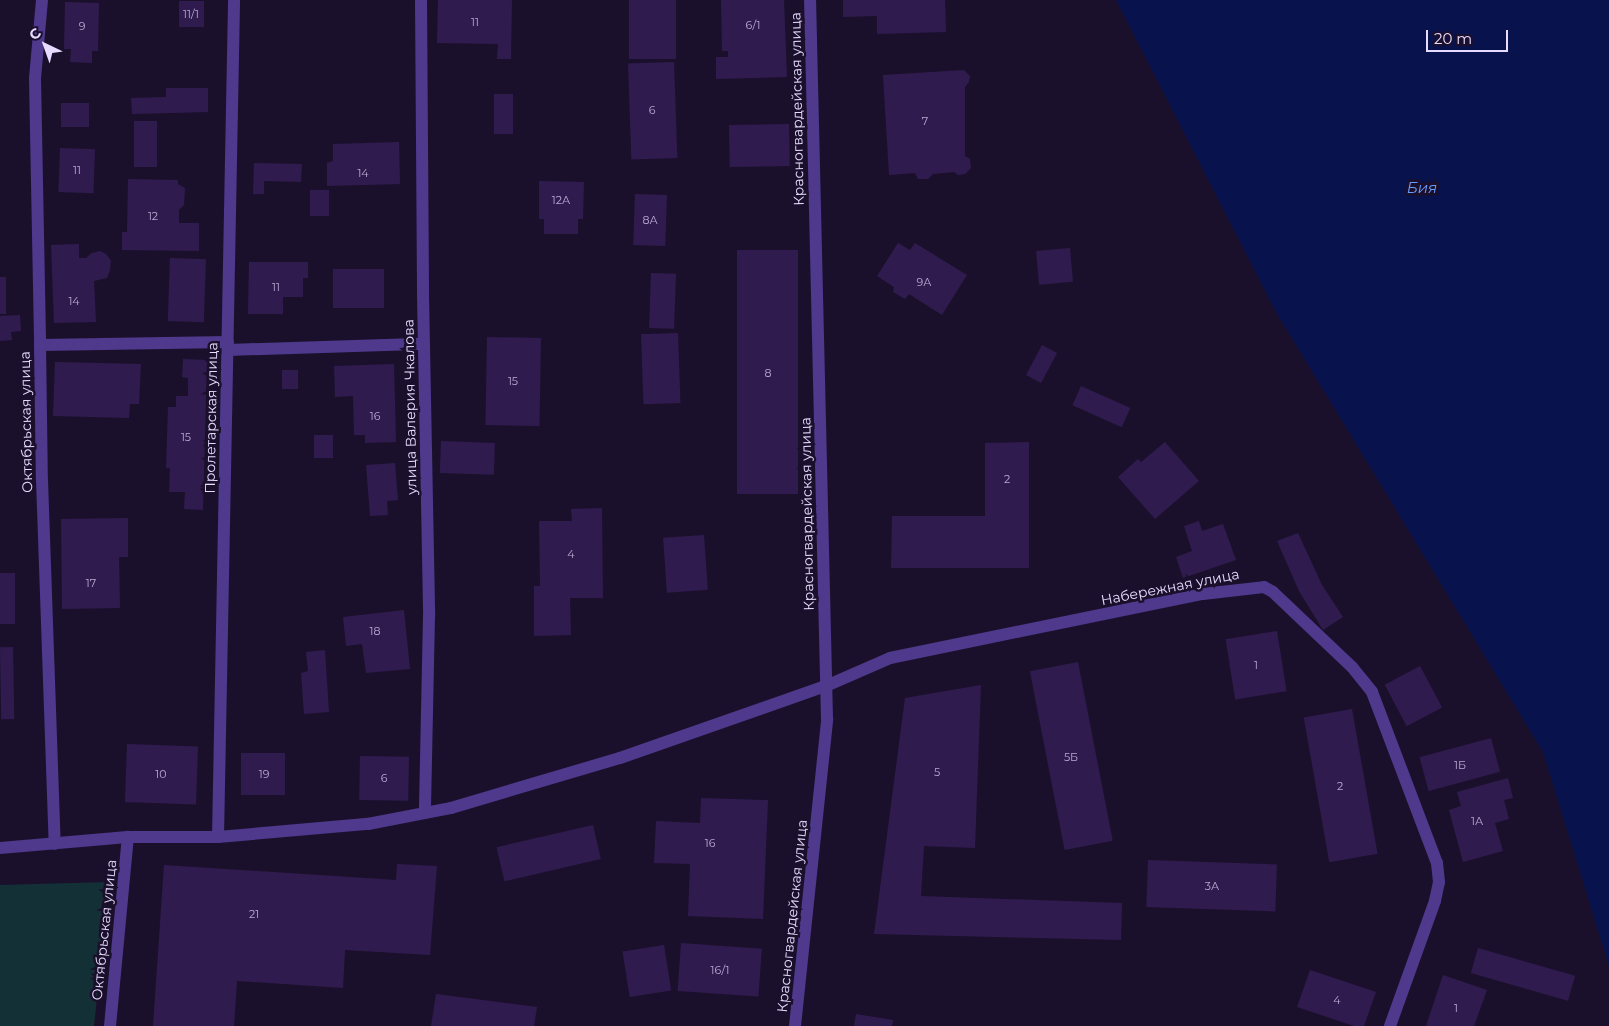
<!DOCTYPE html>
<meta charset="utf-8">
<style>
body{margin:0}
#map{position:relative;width:1609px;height:1026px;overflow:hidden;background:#1b102c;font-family:Montserrat,sans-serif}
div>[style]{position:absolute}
.green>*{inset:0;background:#133037}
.water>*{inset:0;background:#08134d}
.building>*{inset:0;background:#301b4e;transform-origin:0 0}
.lane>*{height:12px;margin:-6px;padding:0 6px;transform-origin:6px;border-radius:6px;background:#4e398d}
.street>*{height:12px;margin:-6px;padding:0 6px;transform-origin:6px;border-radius:6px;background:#4e398d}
span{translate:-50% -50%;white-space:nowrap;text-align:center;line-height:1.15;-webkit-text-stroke:5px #1b102c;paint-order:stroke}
.number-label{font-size:11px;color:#b9abd3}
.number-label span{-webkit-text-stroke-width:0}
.street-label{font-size:14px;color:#e7dbff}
.water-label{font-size:15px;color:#699aff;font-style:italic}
.north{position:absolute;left:20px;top:20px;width:50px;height:50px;-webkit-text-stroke:4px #1b102c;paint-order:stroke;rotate:318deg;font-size:14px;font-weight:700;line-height:20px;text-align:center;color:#e7dbff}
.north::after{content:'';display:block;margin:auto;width:18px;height:22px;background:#e7dbff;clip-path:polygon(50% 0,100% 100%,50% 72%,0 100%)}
.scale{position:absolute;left:1426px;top:30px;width:82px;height:22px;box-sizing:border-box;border:2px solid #e7dbff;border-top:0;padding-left:6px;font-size:15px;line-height:18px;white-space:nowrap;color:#e7dbff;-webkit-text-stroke:4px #1b102c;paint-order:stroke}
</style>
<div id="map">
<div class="green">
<div style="clip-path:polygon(109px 882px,94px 1026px,0 1026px,0 885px)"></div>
</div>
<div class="water">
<div style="clip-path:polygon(1116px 0,1609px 0,1609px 966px,1543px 752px,1276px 312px)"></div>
</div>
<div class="building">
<div style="clip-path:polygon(438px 0,512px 0,511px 59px,497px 59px,498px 44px,437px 43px)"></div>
<div style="left:629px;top:0;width:47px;height:59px"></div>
<div style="clip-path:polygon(721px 0,784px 0,787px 77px,716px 79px,716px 57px,728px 57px,728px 51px,722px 51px)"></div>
<div style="clip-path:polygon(843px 0,945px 0,946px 32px,877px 34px,877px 16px,843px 17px)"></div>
<div style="left:179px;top:1px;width:25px;height:26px"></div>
<div style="clip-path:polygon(65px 2px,99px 3px,98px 51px,92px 51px,92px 63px,70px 62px,71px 49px,64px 49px)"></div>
<div style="left:674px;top:62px;width:96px;height:46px;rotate:88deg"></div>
<div style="clip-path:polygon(964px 70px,970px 76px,969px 82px,965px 87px,965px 156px,970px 159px,971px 168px,965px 174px,958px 175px,954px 172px,933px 174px,928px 179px,918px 179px,915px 173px,889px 175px,883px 75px)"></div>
<div style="clip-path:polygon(166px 88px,208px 88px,208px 112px,132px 114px,131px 98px,166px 97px)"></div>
<div style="left:494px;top:94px;width:19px;height:40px"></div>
<div style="left:61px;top:103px;width:28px;height:24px"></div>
<div style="left:134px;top:121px;width:23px;height:46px"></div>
<div style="left:789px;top:124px;width:42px;height:60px;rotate:89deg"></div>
<div style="clip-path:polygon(399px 142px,400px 184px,327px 186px,327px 163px,333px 161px,333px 144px)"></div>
<div style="left:60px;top:148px;width:35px;height:44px;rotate:2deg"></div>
<div style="clip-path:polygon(254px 163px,302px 164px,301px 182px,264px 181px,264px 194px,253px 194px)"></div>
<div style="clip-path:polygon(128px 179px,178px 180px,178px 184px,185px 188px,184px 205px,179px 210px,179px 223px,199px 223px,199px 251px,122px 250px,122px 232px,127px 232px)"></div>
<div style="clip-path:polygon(539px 181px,584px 182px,583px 219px,578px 219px,578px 234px,544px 234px,544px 219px,539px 219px)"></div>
<div style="left:310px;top:190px;width:19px;height:26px"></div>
<div style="left:635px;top:194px;width:32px;height:51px;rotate:2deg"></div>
<div style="clip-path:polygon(898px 243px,910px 250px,915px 243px,967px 275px,942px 315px,909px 294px,905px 299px,893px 292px,894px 287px,877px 276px)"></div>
<div style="clip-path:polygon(79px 244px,79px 258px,86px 258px,92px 253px,100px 251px,106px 254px,111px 261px,110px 270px,107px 278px,94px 281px,96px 322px,54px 323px,51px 245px)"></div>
<div style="left:1070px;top:248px;width:34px;height:34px;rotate:85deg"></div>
<div style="left:798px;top:250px;width:244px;height:61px;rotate:90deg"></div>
<div style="left:170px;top:258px;width:36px;height:63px;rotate:2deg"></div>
<div style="clip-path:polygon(249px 262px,308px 262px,308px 278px,303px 278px,303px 297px,283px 297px,283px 314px,248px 314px)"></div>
<div style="left:333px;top:269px;width:51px;height:39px"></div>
<div style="left:651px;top:273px;width:25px;height:55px;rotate:2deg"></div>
<div style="left:0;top:277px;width:6px;height:37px"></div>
<div style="clip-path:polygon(20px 315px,21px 331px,11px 332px,12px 340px,0 341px,0 316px)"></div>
<div style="left:678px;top:333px;width:70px;height:37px;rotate:88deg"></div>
<div style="left:487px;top:337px;width:54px;height:88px;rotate:1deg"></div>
<div style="left:1042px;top:345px;width:17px;height:34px;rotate:28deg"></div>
<div style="clip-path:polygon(183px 359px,207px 360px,203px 510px,184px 509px,185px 492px,169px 492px,170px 468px,166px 468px,168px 407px,176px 407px,176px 396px,188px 396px,188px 378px,182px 377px)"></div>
<div style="clip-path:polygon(55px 362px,141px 364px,139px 404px,130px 404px,129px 418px,53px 416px)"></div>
<div style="clip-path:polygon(394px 364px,396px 442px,365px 443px,365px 435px,354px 435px,353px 396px,335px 397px,334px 366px)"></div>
<div style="left:282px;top:370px;width:16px;height:19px"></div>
<div style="left:1081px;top:386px;width:54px;height:21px;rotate:24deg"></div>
<div style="left:314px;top:435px;width:19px;height:23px"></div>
<div style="left:441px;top:441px;width:54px;height:32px;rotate:2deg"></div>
<div style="clip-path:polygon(1029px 442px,1029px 568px,891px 568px,892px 516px,985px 516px,985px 443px)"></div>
<div style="clip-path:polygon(1165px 442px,1199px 481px,1155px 519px,1118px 477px,1138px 459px,1141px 462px)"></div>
<div style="clip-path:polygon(395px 463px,398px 500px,387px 501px,388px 515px,370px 516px,366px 465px)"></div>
<div style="clip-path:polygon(602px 508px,603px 598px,570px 598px,571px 635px,534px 636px,534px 586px,540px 586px,539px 521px,572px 521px,571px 509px)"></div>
<div style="clip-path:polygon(128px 518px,128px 557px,119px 557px,120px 608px,62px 609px,61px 519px)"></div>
<div style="clip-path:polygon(1199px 521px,1202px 531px,1223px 524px,1236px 560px,1183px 578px,1176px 557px,1192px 551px,1184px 526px)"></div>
<div style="clip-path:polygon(1298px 533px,1322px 585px,1343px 617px,1323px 630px,1299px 591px,1277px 541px)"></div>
<div style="left:704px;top:535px;width:55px;height:41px;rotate:86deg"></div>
<div style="left:0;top:573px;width:15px;height:51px"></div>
<div style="clip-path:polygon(404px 610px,410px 669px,366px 673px,362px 644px,346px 646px,343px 617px)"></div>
<div style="left:1277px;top:631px;width:61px;height:52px;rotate:81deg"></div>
<div style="left:13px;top:647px;width:72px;height:13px;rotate:89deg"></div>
<div style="clip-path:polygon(325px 650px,329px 712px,304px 714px,301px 673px,308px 671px,306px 652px)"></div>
<div style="left:1078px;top:662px;width:182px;height:49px;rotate:79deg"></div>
<div style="left:1420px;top:666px;width:47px;height:40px;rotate:62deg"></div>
<div style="clip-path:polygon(981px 685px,975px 848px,924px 846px,921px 896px,1122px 903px,1121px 940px,874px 934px,905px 698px)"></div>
<div style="left:1352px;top:709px;width:147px;height:49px;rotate:80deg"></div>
<div style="left:1491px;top:738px;width:35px;height:74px;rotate:75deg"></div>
<div style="left:127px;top:744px;width:71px;height:58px;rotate:2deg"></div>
<div style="left:241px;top:753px;width:44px;height:42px"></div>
<div style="left:360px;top:756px;width:49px;height:44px;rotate:1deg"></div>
<div style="clip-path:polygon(1508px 778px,1513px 798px,1504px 800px,1509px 819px,1495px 823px,1503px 851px,1463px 862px,1449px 810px,1461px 806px,1457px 792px)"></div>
<div style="clip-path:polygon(701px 798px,768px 800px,763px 919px,688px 916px,690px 864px,654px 863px,656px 821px,700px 823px)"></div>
<div style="left:593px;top:825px;width:35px;height:99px;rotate:77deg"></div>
<div style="left:1148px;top:860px;width:129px;height:47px;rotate:2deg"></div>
<div style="clip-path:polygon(397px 864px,437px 866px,430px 955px,345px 950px,343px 988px,237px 981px,234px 1026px,153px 1026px,164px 865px,396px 880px)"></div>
<div style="left:681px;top:943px;width:81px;height:48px;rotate:4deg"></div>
<div style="left:664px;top:945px;width:46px;height:42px;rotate:81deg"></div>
<div style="left:1478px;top:948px;width:101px;height:26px;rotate:16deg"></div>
<div style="clip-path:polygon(1310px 970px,1376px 992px,1364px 1026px,1354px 1026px,1297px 1007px)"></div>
<div style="clip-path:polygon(1443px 975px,1487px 990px,1474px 1026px,1426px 1026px)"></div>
<div style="clip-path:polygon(436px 994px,537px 1007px,534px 1026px,431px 1026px)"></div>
<div style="clip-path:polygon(856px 1014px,893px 1020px,892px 1026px,854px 1026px)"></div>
</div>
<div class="lane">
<div style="left:421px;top:0;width:294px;rotate:89.6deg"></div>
<div style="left:423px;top:294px;width:322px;rotate:88.9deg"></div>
<div style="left:429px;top:616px;width:197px;rotate:91.2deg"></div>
<div style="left:40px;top:345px;width:188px;rotate:-0.9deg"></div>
<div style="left:228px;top:350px;width:196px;rotate:-1.8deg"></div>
</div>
<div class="street">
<div style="left:42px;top:0;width:78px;rotate:95.1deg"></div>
<div style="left:35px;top:78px;width:267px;rotate:88.9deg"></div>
<div style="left:40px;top:345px;width:135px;rotate:89.2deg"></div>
<div style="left:42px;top:480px;width:364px;rotate:88deg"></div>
<div style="left:218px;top:837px;width:837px;rotate:-88.9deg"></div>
<div style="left:0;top:848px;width:128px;rotate:-4.9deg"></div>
<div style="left:128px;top:837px;width:90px"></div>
<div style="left:218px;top:837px;width:151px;rotate:-5deg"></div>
<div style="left:368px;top:824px;width:85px;rotate:-10.9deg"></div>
<div style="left:451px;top:808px;width:176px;rotate:-16.5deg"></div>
<div style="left:620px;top:758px;width:218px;rotate:-19.3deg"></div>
<div style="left:826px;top:686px;width:70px;rotate:-23.6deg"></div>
<div style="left:890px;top:658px;width:319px;rotate:-11.6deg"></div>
<div style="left:1203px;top:594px;width:61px;rotate:-6.5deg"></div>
<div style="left:1264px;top:587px;width:10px;rotate:29deg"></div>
<div style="left:1273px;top:592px;width:109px;rotate:43.5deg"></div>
<div style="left:1352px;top:667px;width:32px;rotate:51deg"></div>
<div style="left:1372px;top:692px;width:183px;rotate:69.2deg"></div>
<div style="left:1437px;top:863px;width:19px;rotate:84deg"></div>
<div style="left:1439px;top:882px;width:19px;rotate:102deg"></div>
<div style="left:1435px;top:901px;width:133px;rotate:109.8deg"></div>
<div style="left:110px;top:1026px;width:190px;rotate:-84.6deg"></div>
<div style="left:795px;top:1026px;width:309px;rotate:-84deg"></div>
<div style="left:827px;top:719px;width:719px;rotate:-91.35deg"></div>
</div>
<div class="number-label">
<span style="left:191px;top:14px">11/1</span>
<span style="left:475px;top:22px">11</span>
<span style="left:753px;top:25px">6/1</span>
<span style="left:82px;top:26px">9</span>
<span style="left:652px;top:110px">6</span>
<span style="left:925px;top:121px">7</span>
<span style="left:77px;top:170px">11</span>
<span style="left:363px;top:173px">14</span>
<span style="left:561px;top:200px">12А</span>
<span style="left:153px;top:216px">12</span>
<span style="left:650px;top:220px">8А</span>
<span style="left:924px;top:282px">9А</span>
<span style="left:276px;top:287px">11</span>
<span style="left:74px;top:301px">14</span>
<span style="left:768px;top:373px">8</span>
<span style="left:513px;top:381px">15</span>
<span style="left:375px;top:416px">16</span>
<span style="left:186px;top:437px">15</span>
<span style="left:1007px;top:479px">2</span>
<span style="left:571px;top:554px">4</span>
<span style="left:91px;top:583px">17</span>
<span style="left:375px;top:631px">18</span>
<span style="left:1256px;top:665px">1</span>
<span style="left:1071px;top:757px">5Б</span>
<span style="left:1460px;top:765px">1Б</span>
<span style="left:937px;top:772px">5</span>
<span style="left:161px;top:774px">10</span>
<span style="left:264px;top:774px">19</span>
<span style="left:384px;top:778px">6</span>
<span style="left:1340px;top:786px">2</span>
<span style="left:1477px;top:821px">1А</span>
<span style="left:710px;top:843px">16</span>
<span style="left:1212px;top:886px">3А</span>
<span style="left:254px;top:914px">21</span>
<span style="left:720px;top:970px">16/1</span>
<span style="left:1337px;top:1000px">4</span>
<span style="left:1456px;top:1008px">1</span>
</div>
<div class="street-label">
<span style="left:797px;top:109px;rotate:-91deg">Красногвардейская улица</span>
<span style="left:410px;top:407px;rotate:-91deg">улица Валерия Чкалова</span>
<span style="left:211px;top:418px;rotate:-89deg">Пролетарская улица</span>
<span style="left:26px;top:422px;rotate:-91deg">Октябрьская улица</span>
<span style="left:807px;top:514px;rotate:-91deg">Красногвардейская улица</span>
<span style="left:1170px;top:587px;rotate:-11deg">Набережная улица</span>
<span style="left:792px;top:916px;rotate:-84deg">Красногвардейская улица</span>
<span style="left:104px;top:930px;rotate:-84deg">Октябрьская улица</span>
</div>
<div class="water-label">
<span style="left:1422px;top:188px">Бия</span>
</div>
<div class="north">С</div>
<div class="scale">20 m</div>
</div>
